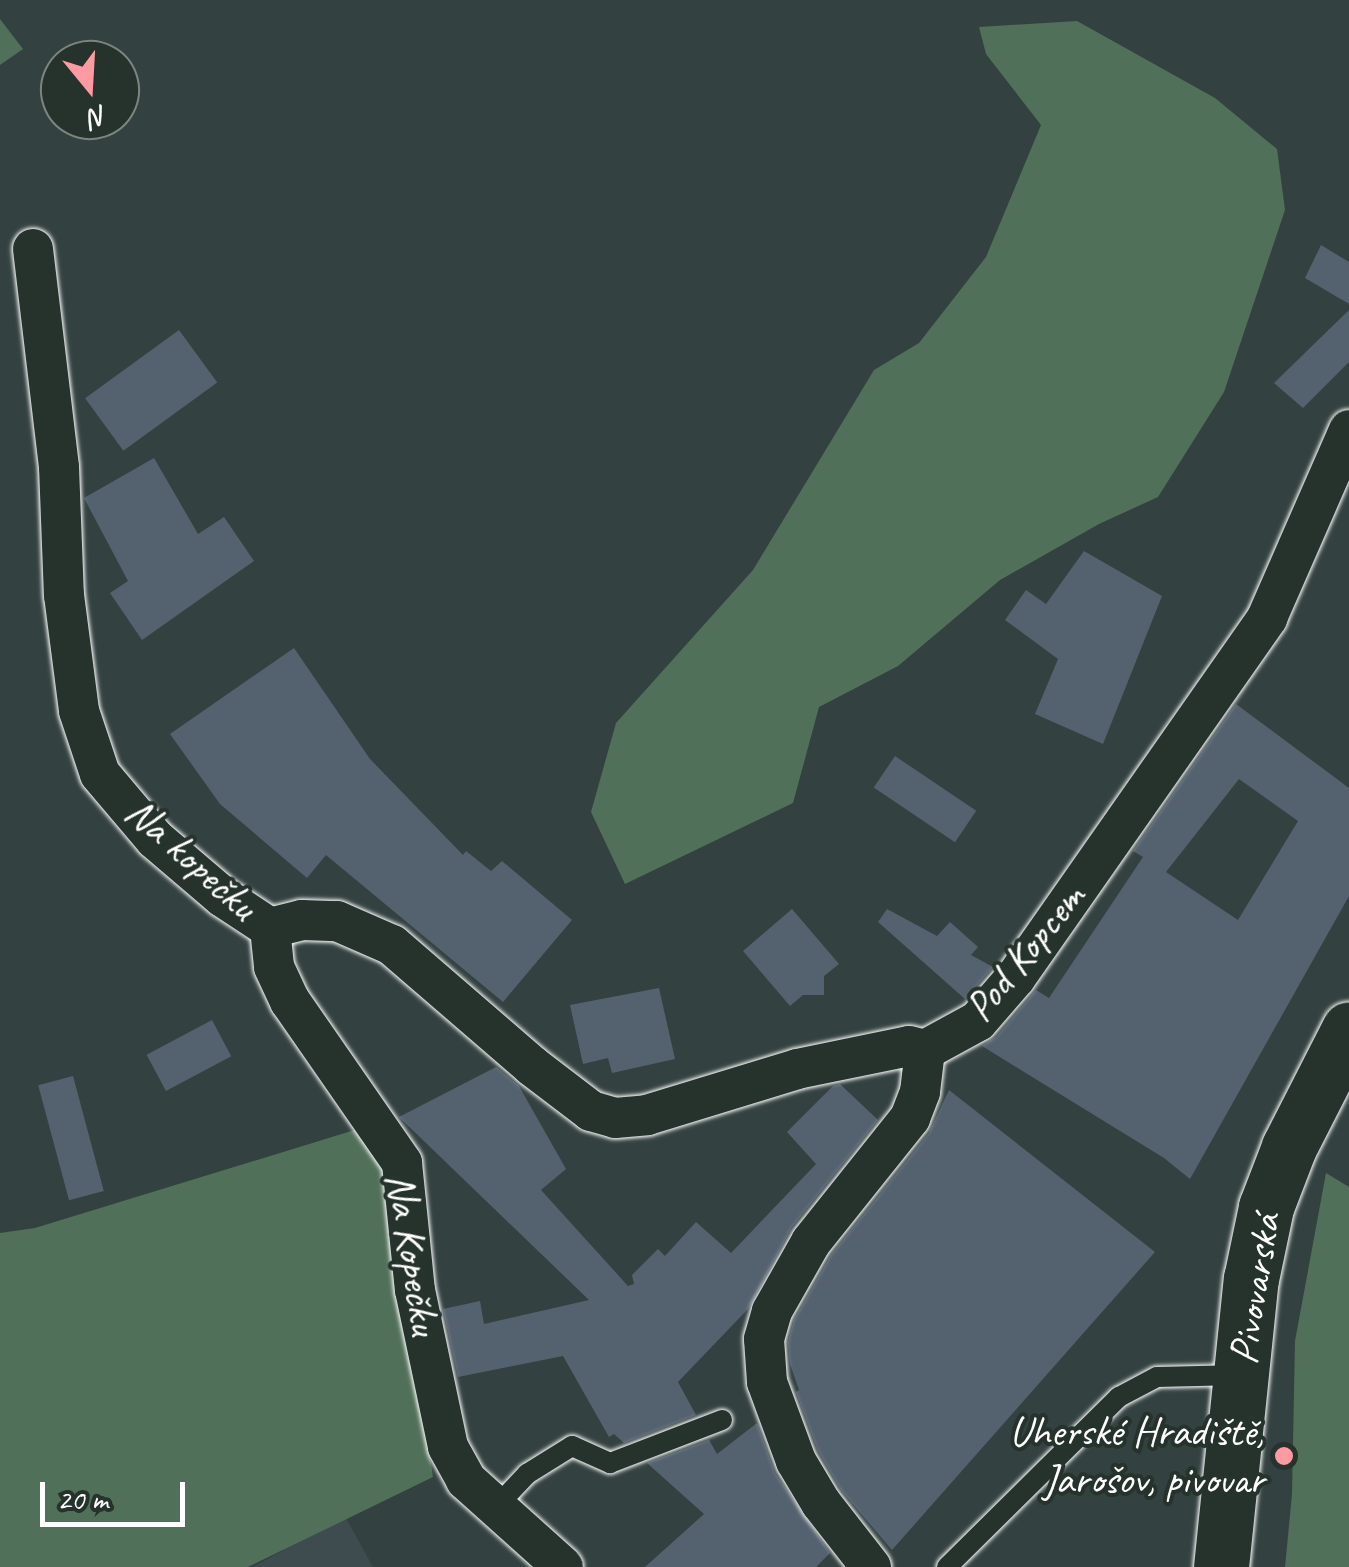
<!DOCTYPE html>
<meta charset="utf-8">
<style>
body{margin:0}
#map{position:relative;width:1349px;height:1567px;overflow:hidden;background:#344141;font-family:Caveat,sans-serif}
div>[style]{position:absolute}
.built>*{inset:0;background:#3e4b4f}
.green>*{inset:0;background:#517059}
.building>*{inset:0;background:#54626f;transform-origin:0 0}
.roads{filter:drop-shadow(0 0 2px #fff) drop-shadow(0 0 2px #fff)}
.service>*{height:20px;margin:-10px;padding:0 10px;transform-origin:10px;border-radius:10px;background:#26332d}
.minor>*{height:40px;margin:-20px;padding:0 20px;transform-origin:20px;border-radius:20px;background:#26332d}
.secondary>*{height:55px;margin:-27.5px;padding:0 27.5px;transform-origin:27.5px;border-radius:27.5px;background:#26332d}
.dots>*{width:28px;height:28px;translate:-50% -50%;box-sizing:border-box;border:5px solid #26332d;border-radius:50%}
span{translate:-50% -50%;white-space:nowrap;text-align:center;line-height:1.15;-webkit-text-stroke:8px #26332d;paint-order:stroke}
.street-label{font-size:42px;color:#fff}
.poi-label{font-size:42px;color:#fff}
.right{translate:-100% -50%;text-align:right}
.north{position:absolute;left:40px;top:40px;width:100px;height:100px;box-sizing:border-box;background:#26332d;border:2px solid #7d8581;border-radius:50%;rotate:162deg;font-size:28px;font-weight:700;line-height:40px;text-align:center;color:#fff}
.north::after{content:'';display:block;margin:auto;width:35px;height:45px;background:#ff9aa2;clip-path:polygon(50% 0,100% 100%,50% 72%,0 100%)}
.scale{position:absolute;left:40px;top:1482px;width:145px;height:45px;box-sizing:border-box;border:5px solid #fff;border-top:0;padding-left:12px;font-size:30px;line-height:35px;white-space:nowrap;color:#fff;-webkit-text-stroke:8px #26332d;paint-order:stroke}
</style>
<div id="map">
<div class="built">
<div style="clip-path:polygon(345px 1516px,373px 1567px,253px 1567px)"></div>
</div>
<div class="green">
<div style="clip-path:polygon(0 19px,23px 49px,0 65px)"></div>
<div style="clip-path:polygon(1077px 21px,1215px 98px,1277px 149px,1285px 210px,1224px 392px,1158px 497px,1099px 524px,1000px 580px,898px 666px,819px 707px,793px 803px,625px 884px,591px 812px,616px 723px,753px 570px,874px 370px,919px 343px,986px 257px,1041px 125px,986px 54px,979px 27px)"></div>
<div style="clip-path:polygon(358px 1129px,388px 1167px,433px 1477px,248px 1567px,0 1567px,0 1233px,35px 1228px)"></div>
<div style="clip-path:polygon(1326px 1173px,1349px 1187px,1349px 1567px,1285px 1567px,1292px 1494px,1295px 1341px)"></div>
</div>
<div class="building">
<div style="clip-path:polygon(1321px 245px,1349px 262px,1349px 304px,1305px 278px)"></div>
<div style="clip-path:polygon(1349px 310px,1349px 362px,1303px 408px,1274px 383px)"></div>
<div style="left:179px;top:330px;width:65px;height:116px;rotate:54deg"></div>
<div style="clip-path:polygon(154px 458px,198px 534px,224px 517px,254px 561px,142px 640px,110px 593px,128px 581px,84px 498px)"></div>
<div style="clip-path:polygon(1084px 551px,1162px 596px,1103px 744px,1035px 714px,1058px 659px,1005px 620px,1026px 590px,1046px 604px)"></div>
<div style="clip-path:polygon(294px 648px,370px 759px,463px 855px,466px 851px,491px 871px,502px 861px,572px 920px,503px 1002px,326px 855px,307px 878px,220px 804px,170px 734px)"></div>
<div style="clip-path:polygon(evenodd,1236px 704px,1349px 788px,1349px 896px,1190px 1179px,1164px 1158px,982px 1046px,996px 1037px,1036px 990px,1049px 998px,1143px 857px,1133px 851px,1236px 704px,1239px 779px,1298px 821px,1238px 920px,1166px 872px,1239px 779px)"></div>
<div style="left:895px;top:756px;width:98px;height:38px;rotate:34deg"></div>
<div style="clip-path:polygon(792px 909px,839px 964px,824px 976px,824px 995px,803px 995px,790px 1006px,743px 951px)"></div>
<div style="clip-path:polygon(887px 909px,937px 936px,950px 922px,978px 947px,971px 955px,993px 967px,965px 999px,878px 922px)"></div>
<div style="clip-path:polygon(659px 988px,675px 1059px,612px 1073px,608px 1058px,583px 1064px,570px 1005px)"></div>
<div style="left:212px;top:1020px;width:41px;height:74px;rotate:62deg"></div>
<div style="clip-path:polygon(496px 1067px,519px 1086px,566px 1169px,541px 1190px,628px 1286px,634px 1284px,632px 1275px,658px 1249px,665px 1256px,696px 1222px,731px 1253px,816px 1164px,787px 1132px,833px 1086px,840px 1084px,878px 1120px,792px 1227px,748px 1309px,678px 1382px,696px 1415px,624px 1443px,614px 1434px,609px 1437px,563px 1356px,458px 1377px,443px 1309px,480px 1301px,484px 1324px,589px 1300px,399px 1117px)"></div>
<div style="left:73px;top:1076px;width:119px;height:36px;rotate:75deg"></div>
<div style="clip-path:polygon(949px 1090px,1155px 1252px,892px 1550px,841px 1490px,818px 1451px,796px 1392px,799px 1390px,790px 1364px,788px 1342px,794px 1320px,831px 1255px,929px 1133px)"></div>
<div style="clip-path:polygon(757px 1423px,775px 1473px,830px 1553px,816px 1567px,645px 1567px,704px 1514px,647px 1463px,709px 1440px,717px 1454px)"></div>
</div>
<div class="roads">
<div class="service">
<div style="left:495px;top:1508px;width:47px;rotate:-46.7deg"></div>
<div style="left:527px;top:1474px;width:53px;rotate:-31.9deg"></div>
<div style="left:572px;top:1446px;width:42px;rotate:24.1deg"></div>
<div style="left:610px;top:1463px;width:120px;rotate:-21deg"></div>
<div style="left:947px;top:1567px;width:242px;rotate:-44.7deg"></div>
<div style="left:1119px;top:1397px;width:43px;rotate:-27.8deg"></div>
<div style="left:1157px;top:1377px;width:83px;rotate:-1.4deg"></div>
</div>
<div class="minor">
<div style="left:33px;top:249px;width:220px;rotate:83.2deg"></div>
<div style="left:59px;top:467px;width:128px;rotate:87.8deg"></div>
<div style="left:64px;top:595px;width:117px;rotate:82.6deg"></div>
<div style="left:79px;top:711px;width:66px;rotate:71.6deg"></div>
<div style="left:100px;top:774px;width:85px;rotate:49.8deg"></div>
<div style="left:155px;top:839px;width:89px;rotate:40.5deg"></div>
<div style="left:223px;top:897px;width:56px;rotate:33.4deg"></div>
<div style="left:270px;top:928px;width:33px;rotate:-14deg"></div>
<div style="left:302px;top:920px;width:35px;rotate:2deg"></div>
<div style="left:337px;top:921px;width:60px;rotate:23.6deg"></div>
<div style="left:392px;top:945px;width:185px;rotate:40.8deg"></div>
<div style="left:532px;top:1066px;width:74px;rotate:37.3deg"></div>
<div style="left:591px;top:1111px;width:25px;rotate:16deg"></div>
<div style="left:615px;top:1118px;width:32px;rotate:-5deg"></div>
<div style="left:647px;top:1115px;width:157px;rotate:-17deg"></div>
<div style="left:797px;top:1069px;width:114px;rotate:-11.6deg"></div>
<div style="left:909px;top:1046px;width:16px;rotate:14deg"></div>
<div style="left:270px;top:928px;width:39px;rotate:84deg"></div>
<div style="left:274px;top:967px;width:38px;rotate:65deg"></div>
<div style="left:290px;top:1001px;width:197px;rotate:55.3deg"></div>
<div style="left:402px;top:1163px;width:128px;rotate:84.2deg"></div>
<div style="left:415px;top:1290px;width:160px;rotate:78.1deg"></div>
<div style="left:448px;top:1447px;width:38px;rotate:61deg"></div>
<div style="left:466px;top:1480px;width:130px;rotate:41.9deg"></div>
<div style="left:925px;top:1050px;width:60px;rotate:-28.7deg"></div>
<div style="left:978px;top:1021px;width:58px;rotate:-49.2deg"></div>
<div style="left:1016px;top:977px;width:438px;rotate:-55deg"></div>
<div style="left:1267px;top:618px;width:205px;rotate:-66.4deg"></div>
<div style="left:871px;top:1567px;width:81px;rotate:-128deg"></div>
<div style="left:821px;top:1503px;width:49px;rotate:-120.8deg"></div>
<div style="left:796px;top:1461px;width:84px;rotate:-110.2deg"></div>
<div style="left:767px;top:1382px;width:43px;rotate:-94deg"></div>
<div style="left:764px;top:1339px;width:29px;rotate:-74deg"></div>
<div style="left:772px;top:1311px;width:79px;rotate:-60.5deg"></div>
<div style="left:811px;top:1242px;width:159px;rotate:-51.4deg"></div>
<div style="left:910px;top:1118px;width:28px;rotate:-69deg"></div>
<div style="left:920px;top:1092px;width:42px;rotate:-83.2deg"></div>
</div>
<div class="secondary">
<div style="left:1221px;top:1567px;width:290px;rotate:-84.1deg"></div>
<div style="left:1251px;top:1279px;width:74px;rotate:-78.2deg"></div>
<div style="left:1266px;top:1207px;width:64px;rotate:-69deg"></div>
<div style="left:1289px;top:1147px;width:132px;rotate:-63deg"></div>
</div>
</div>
<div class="dots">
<div style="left:1284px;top:1456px;background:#ff9aa2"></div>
</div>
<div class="street-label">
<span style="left:191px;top:859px;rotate:42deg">Na kopečku</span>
<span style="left:1025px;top:953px;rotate:-51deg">Pod Kopcem</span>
<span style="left:412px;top:1254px;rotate:81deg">Na Kopečku</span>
<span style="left:1255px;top:1289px;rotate:-81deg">Pivovarská</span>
</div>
<div class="poi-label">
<span class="right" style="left:1264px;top:1456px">Uherské Hradiště,<br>Jarošov, pivovar</span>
</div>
<div class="north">N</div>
<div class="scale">20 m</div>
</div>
